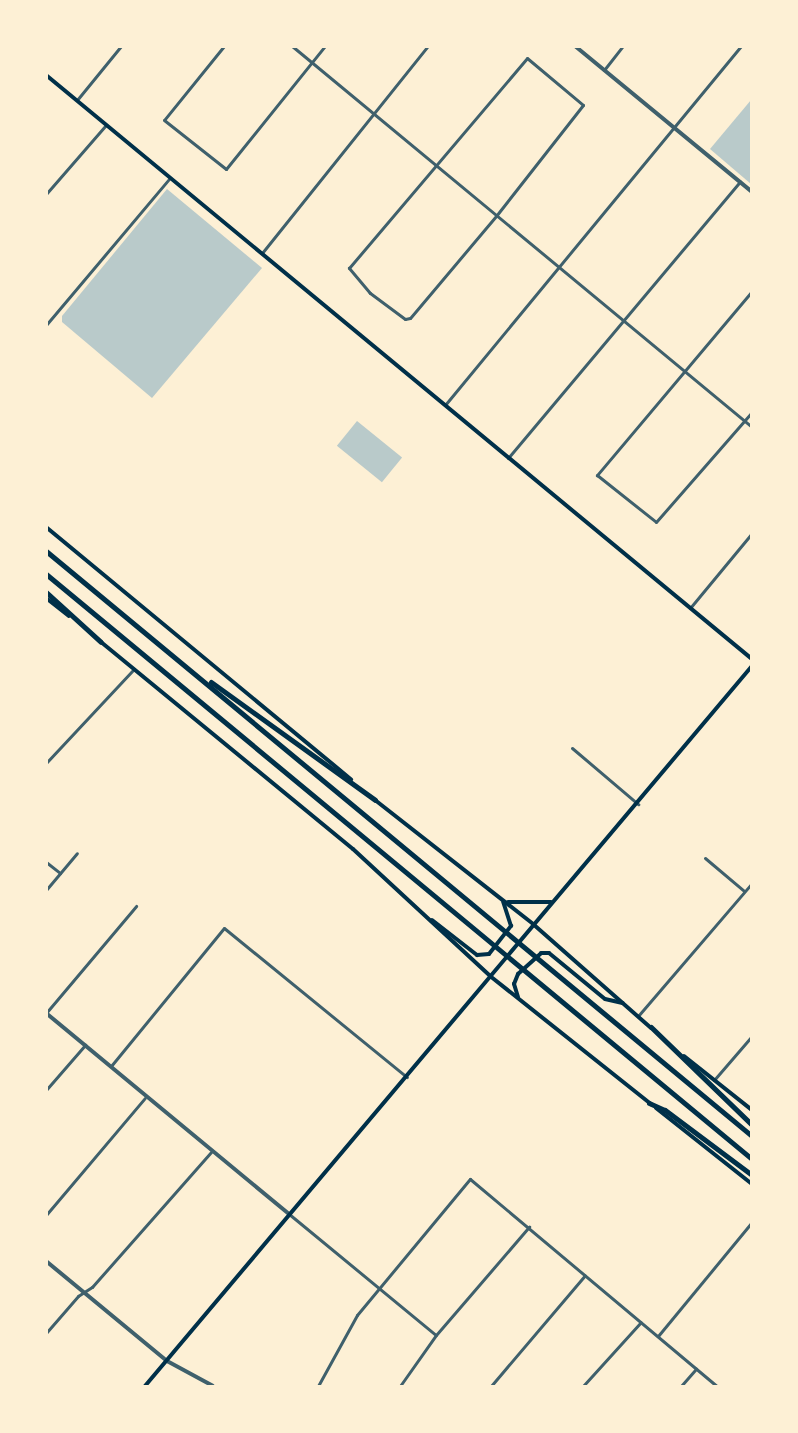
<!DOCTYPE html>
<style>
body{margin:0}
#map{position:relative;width:798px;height:1433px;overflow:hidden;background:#fdf0d5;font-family:"Exo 2",sans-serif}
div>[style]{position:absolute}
.green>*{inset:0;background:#b9caca;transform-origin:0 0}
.minor>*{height:3px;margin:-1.5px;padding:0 1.5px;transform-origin:1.5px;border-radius:1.5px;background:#3f606c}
.tertiary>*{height:4px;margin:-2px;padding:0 2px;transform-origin:2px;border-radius:2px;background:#3f606c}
.secondary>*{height:4px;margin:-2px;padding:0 2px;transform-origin:2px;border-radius:2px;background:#003049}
.motorway>*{height:5px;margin:-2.5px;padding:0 2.5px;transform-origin:2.5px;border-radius:2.5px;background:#003049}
span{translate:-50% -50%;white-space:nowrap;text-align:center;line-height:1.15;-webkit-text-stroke:5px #fdf0d5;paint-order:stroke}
.frame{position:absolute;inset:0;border:48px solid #fdf0d5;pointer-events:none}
</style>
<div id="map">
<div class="green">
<div style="clip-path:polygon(751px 100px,751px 184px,710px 149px)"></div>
<div style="clip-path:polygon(167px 189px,262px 268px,152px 398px,62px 322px,62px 316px)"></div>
<div style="left:357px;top:421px;width:58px;height:32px;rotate:39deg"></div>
</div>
<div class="minor">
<div style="left:224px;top:46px;width:95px;rotate:129deg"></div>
<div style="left:164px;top:120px;width:79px;rotate:38.3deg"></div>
<div style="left:226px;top:169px;width:158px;rotate:-51.2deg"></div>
<div style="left:292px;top:46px;width:597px;rotate:39.63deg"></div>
<div style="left:527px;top:58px;width:73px;rotate:40deg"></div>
<div style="left:583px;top:105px;width:141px;rotate:128.1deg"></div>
<div style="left:496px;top:216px;width:133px;rotate:130.1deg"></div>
<div style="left:410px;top:318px;width:5px;rotate:169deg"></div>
<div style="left:405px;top:319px;width:44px;rotate:-143.4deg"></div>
<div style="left:370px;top:293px;width:33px;rotate:-130deg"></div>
<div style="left:349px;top:268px;width:275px;rotate:-49.7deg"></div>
<div style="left:604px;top:70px;width:31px;rotate:-52deg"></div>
<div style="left:77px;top:100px;width:70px;rotate:-50.8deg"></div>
<div style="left:46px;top:194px;width:91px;rotate:-49deg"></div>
<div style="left:262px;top:253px;width:265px;rotate:-51.3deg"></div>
<div style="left:752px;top:291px;width:241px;rotate:130.1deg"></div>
<div style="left:597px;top:475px;width:75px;rotate:38.5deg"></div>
<div style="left:656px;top:522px;width:146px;rotate:-48.9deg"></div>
<div style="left:46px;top:325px;width:192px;rotate:-49.9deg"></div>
<div style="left:445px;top:405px;width:465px;rotate:-50.5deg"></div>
<div style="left:508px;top:458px;width:361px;rotate:-50deg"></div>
<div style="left:690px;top:608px;width:97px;rotate:-50.4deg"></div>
<div style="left:572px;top:748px;width:87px;rotate:40.3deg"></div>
<div style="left:46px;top:763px;width:129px;rotate:-46.9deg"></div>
<div style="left:705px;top:858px;width:51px;rotate:40.2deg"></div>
<div style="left:46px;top:862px;width:18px;rotate:38deg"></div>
<div style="left:46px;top:890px;width:48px;rotate:-50deg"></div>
<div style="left:46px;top:1013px;width:140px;rotate:-49.9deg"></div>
<div style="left:638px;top:1016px;width:175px;rotate:-49.4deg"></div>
<div style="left:111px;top:1066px;width:178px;rotate:-50.7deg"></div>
<div style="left:224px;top:928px;width:236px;rotate:39.2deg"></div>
<div style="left:714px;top:1080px;width:58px;rotate:-49.2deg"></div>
<div style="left:46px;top:1090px;width:60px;rotate:-49.1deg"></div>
<div style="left:289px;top:1214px;width:190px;rotate:39.5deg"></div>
<div style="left:46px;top:1215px;width:153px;rotate:-49.8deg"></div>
<div style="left:46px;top:1333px;width:49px;rotate:-49.1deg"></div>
<div style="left:78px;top:1296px;width:17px;rotate:-33deg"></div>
<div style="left:92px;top:1287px;width:180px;rotate:-48.6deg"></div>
<div style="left:658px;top:1336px;width:148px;rotate:-50.5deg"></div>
<div style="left:318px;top:1386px;width:81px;rotate:-61.2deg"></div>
<div style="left:357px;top:1315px;width:177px;rotate:-50.3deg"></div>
<div style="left:470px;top:1179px;width:322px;rotate:40deg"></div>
<div style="left:400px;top:1386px;width:62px;rotate:-54.8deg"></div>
<div style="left:436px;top:1335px;width:143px;rotate:-49.3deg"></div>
<div style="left:491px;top:1386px;width:145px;rotate:-49.7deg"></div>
<div style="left:583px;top:1386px;width:86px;rotate:-47.8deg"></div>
<div style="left:681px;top:1386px;width:23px;rotate:-49deg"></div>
</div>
<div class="tertiary">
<div style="left:575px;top:46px;width:229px;rotate:39.5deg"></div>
<div style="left:46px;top:1013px;width:315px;rotate:39.6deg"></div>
<div style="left:46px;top:1261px;width:157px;rotate:39.6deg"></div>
<div style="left:167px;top:1361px;width:52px;rotate:28.5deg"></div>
</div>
<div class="secondary">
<div style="left:46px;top:75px;width:916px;rotate:39.6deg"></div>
<div style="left:46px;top:527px;width:396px;rotate:39.6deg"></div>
<div style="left:46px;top:598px;width:29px;rotate:38deg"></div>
<div style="left:101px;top:642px;width:326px;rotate:39.4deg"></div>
<div style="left:353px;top:849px;width:187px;rotate:42.8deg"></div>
<div style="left:490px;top:976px;width:206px;rotate:38.5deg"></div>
<div style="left:375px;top:800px;width:201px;rotate:38.1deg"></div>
<div style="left:533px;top:924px;width:157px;rotate:41.4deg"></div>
<div style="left:508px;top:902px;width:43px"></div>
<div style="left:432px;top:920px;width:57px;rotate:37.9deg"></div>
<div style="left:477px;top:955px;width:12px;rotate:-5deg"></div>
<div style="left:489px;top:954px;width:36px;rotate:-52deg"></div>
<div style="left:511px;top:926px;width:25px;rotate:-108deg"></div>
<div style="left:518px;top:997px;width:14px;rotate:-107deg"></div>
<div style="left:514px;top:984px;width:11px;rotate:-68deg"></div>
<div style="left:518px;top:974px;width:31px;rotate:-42deg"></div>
<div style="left:541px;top:953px;width:8px"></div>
<div style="left:549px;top:953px;width:72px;rotate:39.4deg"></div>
<div style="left:605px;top:999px;width:18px;rotate:13deg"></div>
<div style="left:684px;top:1056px;width:87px;rotate:38.5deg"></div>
<div style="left:656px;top:1108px;width:122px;rotate:38.4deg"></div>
<div style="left:145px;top:1386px;width:942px;rotate:-49.87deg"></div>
</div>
<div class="motorway">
<div style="left:46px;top:551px;width:917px;rotate:39.65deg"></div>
<div style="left:46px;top:574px;width:917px;rotate:39.65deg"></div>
<div style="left:46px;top:592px;width:74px;rotate:42.3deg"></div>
<div style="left:211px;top:682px;width:202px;rotate:35.7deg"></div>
<div style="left:651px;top:1027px;width:141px;rotate:44.1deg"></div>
<div style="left:649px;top:1103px;width:17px;rotate:24deg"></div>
<div style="left:665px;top:1110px;width:109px;rotate:36.8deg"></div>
</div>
<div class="frame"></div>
</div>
